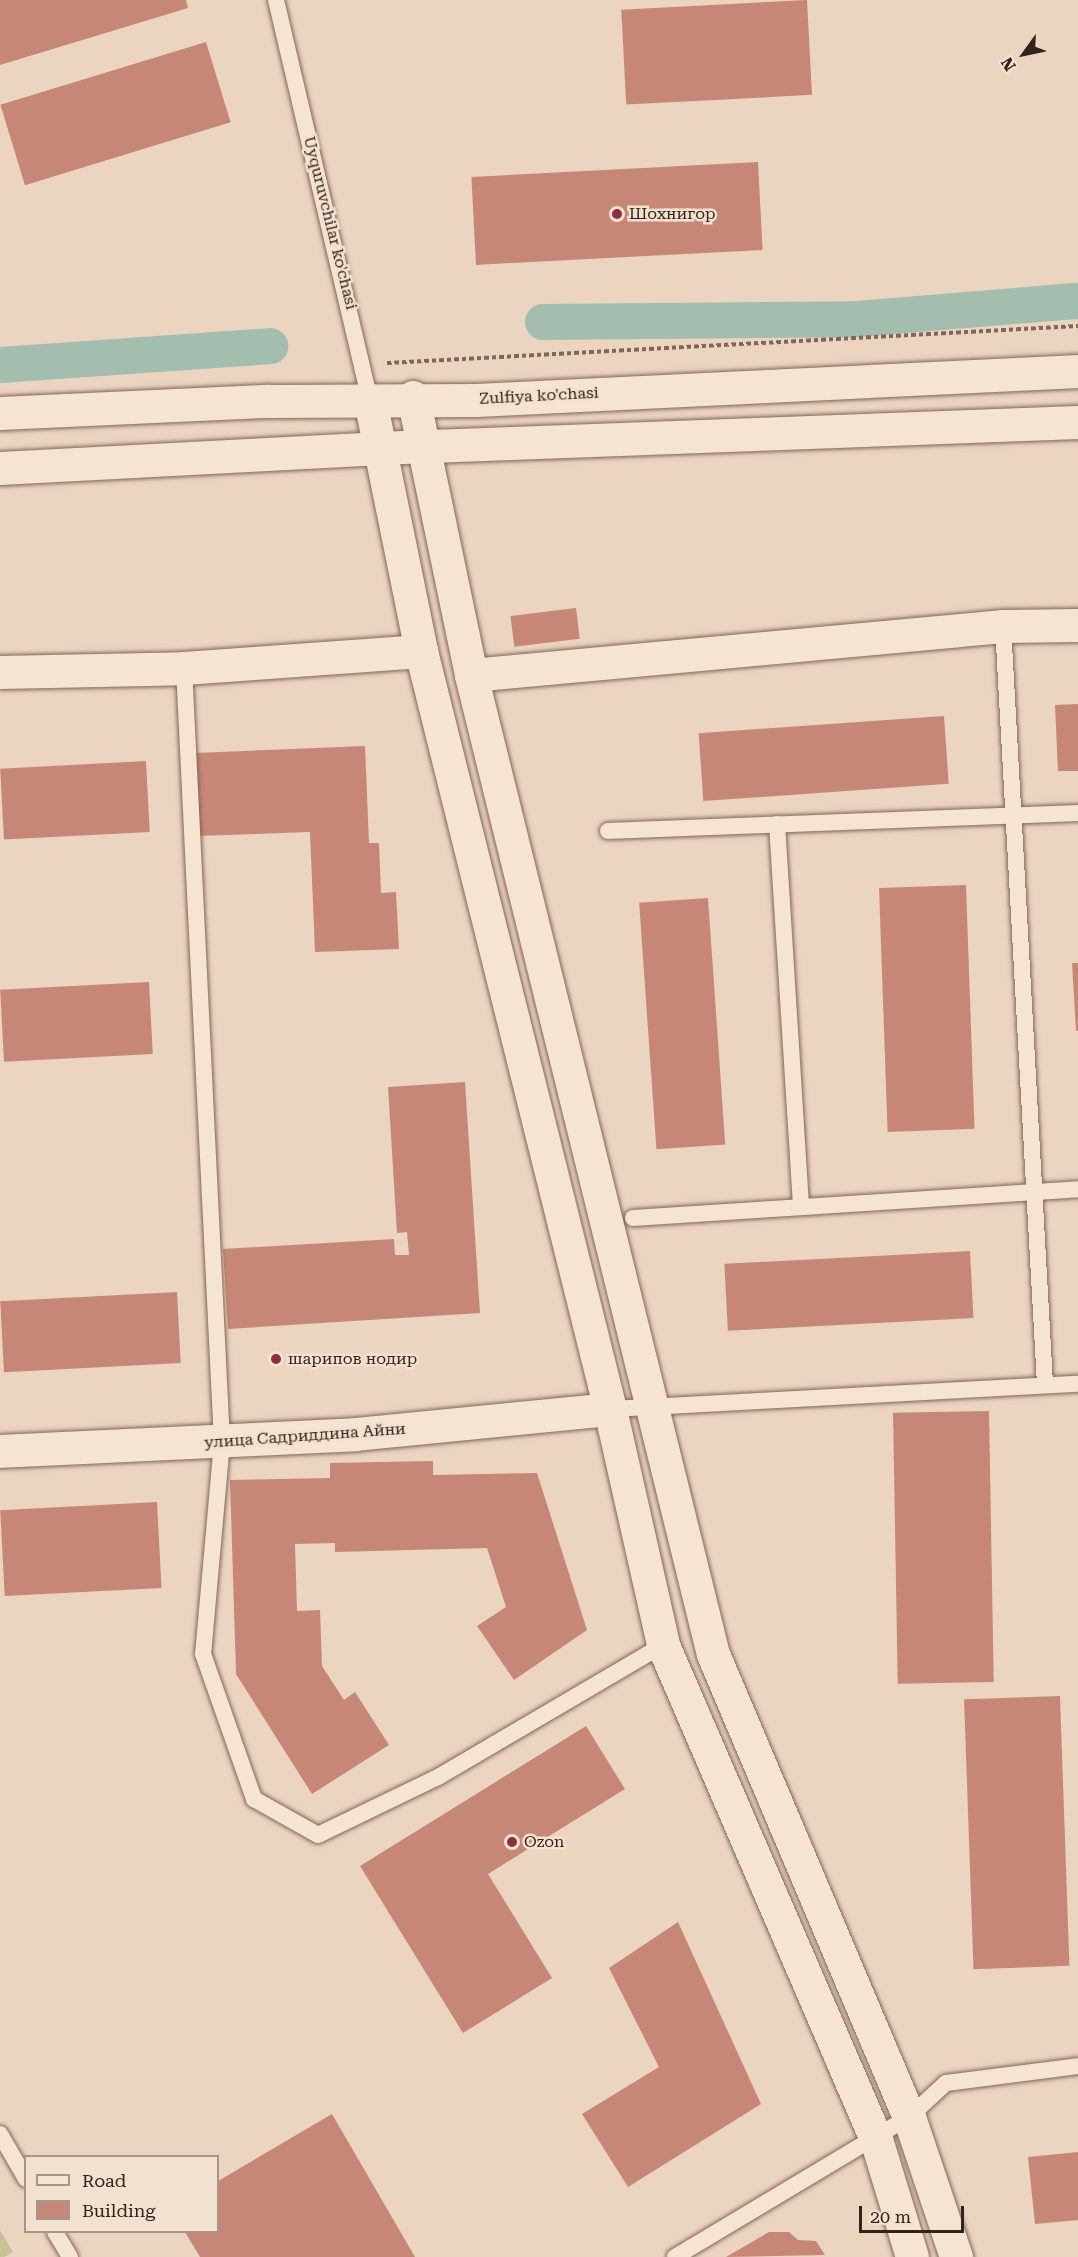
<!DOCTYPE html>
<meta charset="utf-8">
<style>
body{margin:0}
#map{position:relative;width:1078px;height:2257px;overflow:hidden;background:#ebd5c0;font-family:"Roboto Serif",serif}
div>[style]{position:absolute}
.green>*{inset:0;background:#c8c295}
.canal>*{height:36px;margin:-18px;padding:0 18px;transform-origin:18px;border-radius:18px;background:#a3bdaf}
.building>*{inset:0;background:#c78778;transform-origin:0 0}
.path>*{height:4px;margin-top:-2px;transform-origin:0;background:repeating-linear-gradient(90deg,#826659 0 4.5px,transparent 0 7.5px)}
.roads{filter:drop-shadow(0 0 2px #826659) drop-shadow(0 0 2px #826659)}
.lane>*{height:16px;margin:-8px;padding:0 8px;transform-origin:8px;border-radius:8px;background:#f6e4d3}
.street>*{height:33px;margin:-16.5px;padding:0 16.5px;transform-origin:16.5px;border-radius:16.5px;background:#f6e4d3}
.secondary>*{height:33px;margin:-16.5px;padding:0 16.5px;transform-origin:16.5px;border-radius:16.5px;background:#f6e4d3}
.dots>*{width:16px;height:16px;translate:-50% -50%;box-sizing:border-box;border:3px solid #f3e1cf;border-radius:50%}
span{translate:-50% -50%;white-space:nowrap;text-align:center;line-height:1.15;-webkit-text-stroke:5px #f3e1cf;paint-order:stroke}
.poi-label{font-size:16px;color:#33231d}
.left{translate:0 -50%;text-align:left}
.street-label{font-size:16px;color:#33231d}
.legend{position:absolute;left:24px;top:2155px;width:195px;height:78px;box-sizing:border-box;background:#f3e1cf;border:2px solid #a69588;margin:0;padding:8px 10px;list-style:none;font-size:18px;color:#33231d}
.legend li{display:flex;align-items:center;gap:12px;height:30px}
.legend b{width:30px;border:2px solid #a69588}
.north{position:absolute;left:994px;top:24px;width:60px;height:60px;-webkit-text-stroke:4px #f3e1cf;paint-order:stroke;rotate:237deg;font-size:16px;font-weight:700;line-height:24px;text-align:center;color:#33231d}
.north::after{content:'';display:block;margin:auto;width:21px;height:27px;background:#33231d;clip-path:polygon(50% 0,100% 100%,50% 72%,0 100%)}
.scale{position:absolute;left:859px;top:2206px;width:105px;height:27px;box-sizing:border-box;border:3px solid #33231d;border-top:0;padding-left:8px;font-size:18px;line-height:21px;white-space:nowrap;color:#33231d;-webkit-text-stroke:4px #f3e1cf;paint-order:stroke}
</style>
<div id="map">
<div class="green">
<div style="clip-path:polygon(0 2230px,13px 2252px,4px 2257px,0 2257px)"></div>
</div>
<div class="canal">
<div style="left:543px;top:322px;width:314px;rotate:-0.5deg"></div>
<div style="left:857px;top:319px;width:222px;rotate:-4.7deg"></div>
<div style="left:0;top:365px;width:271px;rotate:-4deg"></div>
</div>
<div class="building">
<div style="clip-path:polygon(0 0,186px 0,188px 8px,0 65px)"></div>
<div style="left:807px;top:0;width:95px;height:186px;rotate:87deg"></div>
<div style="left:206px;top:42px;width:84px;height:215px;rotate:73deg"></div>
<div style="left:758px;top:162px;width:88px;height:287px;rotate:87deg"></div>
<div style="left:576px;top:608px;width:31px;height:66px;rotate:83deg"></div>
<div style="clip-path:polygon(1078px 704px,1078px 771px,1058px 771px,1055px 705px)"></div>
<div style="left:944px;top:716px;width:68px;height:246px;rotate:86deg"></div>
<div style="clip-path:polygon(365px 746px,369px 843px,379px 843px,381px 893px,396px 892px,399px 949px,315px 952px,310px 832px,199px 836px,196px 753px)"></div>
<div style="left:146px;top:761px;width:71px;height:146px;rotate:87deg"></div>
<div style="left:966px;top:885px;width:244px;height:87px;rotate:88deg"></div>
<div style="left:708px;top:898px;width:247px;height:69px;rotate:86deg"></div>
<div style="clip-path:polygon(1072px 963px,1078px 963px,1078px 1031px,1076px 1031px)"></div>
<div style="left:149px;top:982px;width:72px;height:149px;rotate:87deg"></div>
<div style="clip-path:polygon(465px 1082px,480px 1313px,228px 1329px,223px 1249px,394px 1239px,395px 1255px,409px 1255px,407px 1232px,397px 1233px,388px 1087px)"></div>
<div style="left:970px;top:1251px;width:67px;height:246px;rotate:87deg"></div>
<div style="left:177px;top:1292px;width:71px;height:177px;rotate:87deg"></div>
<div style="left:989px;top:1411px;width:271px;height:96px;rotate:89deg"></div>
<div style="clip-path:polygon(433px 1461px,433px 1475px,537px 1473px,587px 1630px,514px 1680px,477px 1626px,506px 1607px,487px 1548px,335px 1552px,335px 1543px,295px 1544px,297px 1611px,320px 1610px,322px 1666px,344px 1700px,355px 1692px,389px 1745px,312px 1794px,236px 1674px,230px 1480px,330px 1478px,330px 1463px)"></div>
<div style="left:157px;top:1502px;width:86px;height:157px;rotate:87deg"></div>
<div style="left:1060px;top:1696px;width:270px;height:96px;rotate:88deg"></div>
<div style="clip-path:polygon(586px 1726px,625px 1789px,488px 1874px,552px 1978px,463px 2033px,360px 1866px)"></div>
<div style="clip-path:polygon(678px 1922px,761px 2104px,628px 2187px,582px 2114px,659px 2067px,609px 1968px)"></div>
<div style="clip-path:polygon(332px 2114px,415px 2257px,200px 2257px,185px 2232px,218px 2232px,218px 2181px)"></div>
<div style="clip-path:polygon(1078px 2152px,1078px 2220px,1035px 2224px,1028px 2157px)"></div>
<div style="clip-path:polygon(769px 2232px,789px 2232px,798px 2240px,816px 2241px,825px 2255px,726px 2257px)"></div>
</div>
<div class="path">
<div style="left:387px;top:363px;width:692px;rotate:-3.07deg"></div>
</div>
<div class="roads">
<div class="lane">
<div style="left:276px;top:0;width:411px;rotate:76.8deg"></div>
<div style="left:1003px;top:626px;width:759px;rotate:86.83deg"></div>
<div style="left:184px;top:668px;width:775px;rotate:87.19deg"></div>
<div style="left:222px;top:1442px;width:213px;rotate:95.1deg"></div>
<div style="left:203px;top:1654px;width:154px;rotate:70.6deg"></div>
<div style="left:254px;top:1799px;width:73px;rotate:29.4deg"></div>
<div style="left:318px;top:1835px;width:133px;rotate:-25.8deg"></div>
<div style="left:438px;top:1777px;width:261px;rotate:-30.4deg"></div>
<div style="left:777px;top:824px;width:382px;rotate:86.4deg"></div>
<div style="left:608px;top:831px;width:470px;rotate:-2.2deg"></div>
<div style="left:633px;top:1218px;width:446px;rotate:-3.7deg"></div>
<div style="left:610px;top:1409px;width:469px;rotate:-3.1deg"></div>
<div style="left:0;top:2134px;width:52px;rotate:60deg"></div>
<div style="left:55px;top:2232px;width:29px;rotate:59deg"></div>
<div style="left:675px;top:2257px;width:273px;rotate:-30.9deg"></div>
<div style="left:909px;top:2117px;width:50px;rotate:-42.6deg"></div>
<div style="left:946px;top:2083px;width:133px;rotate:-7.3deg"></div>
</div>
<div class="street">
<div style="left:0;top:672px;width:184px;rotate:-1.2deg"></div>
<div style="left:184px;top:668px;width:238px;rotate:-4.1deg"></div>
<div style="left:471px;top:675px;width:534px;rotate:-5.26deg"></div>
<div style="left:1003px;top:626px;width:75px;rotate:-0.8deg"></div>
<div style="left:0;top:1451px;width:355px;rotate:-2.7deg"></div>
<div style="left:355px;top:1434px;width:256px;rotate:-5.6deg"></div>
</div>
<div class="secondary">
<div style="left:413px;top:397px;width:284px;rotate:78.2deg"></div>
<div style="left:471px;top:675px;width:1008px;rotate:76.12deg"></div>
<div style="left:713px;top:1654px;width:503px;rotate:67.06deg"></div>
<div style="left:909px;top:2117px;width:148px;rotate:71.4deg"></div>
<div style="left:370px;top:400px;width:256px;rotate:78.5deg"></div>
<div style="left:421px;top:651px;width:781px;rotate:76deg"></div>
<div style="left:610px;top:1409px;width:242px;rotate:77.3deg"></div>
<div style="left:663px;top:1645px;width:538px;rotate:66.68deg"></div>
<div style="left:876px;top:2139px;width:123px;rotate:73deg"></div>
<div style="left:0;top:413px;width:269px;rotate:-2.6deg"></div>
<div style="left:269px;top:401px;width:207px;rotate:-0.3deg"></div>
<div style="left:476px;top:400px;width:603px;rotate:-2.76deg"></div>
<div style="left:0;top:468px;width:377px;rotate:-3deg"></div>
<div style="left:376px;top:448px;width:702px;rotate:-2.12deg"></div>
</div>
</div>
<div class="dots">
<div style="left:617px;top:214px;background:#8e2d43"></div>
<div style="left:276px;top:1359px;background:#8e2d43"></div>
<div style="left:512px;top:1842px;background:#8e2d43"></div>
</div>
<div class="poi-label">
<span class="left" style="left:629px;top:214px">Шохнигор</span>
<span class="left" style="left:288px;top:1359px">шарипов нодир</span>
<span class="left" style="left:524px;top:1842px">Ozon</span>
</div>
<div class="street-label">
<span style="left:330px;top:223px;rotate:76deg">Uyquruvchilar ko'chasi</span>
<span style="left:539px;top:396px;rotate:-3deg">Zulfiya ko'chasi</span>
<span style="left:305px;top:1436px;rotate:-4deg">улица Садриддина Айни</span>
</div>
<ul class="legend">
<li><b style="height:8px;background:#f6e4d3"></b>Road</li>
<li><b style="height:16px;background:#c78778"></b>Building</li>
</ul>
<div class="north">N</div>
<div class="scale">20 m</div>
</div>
